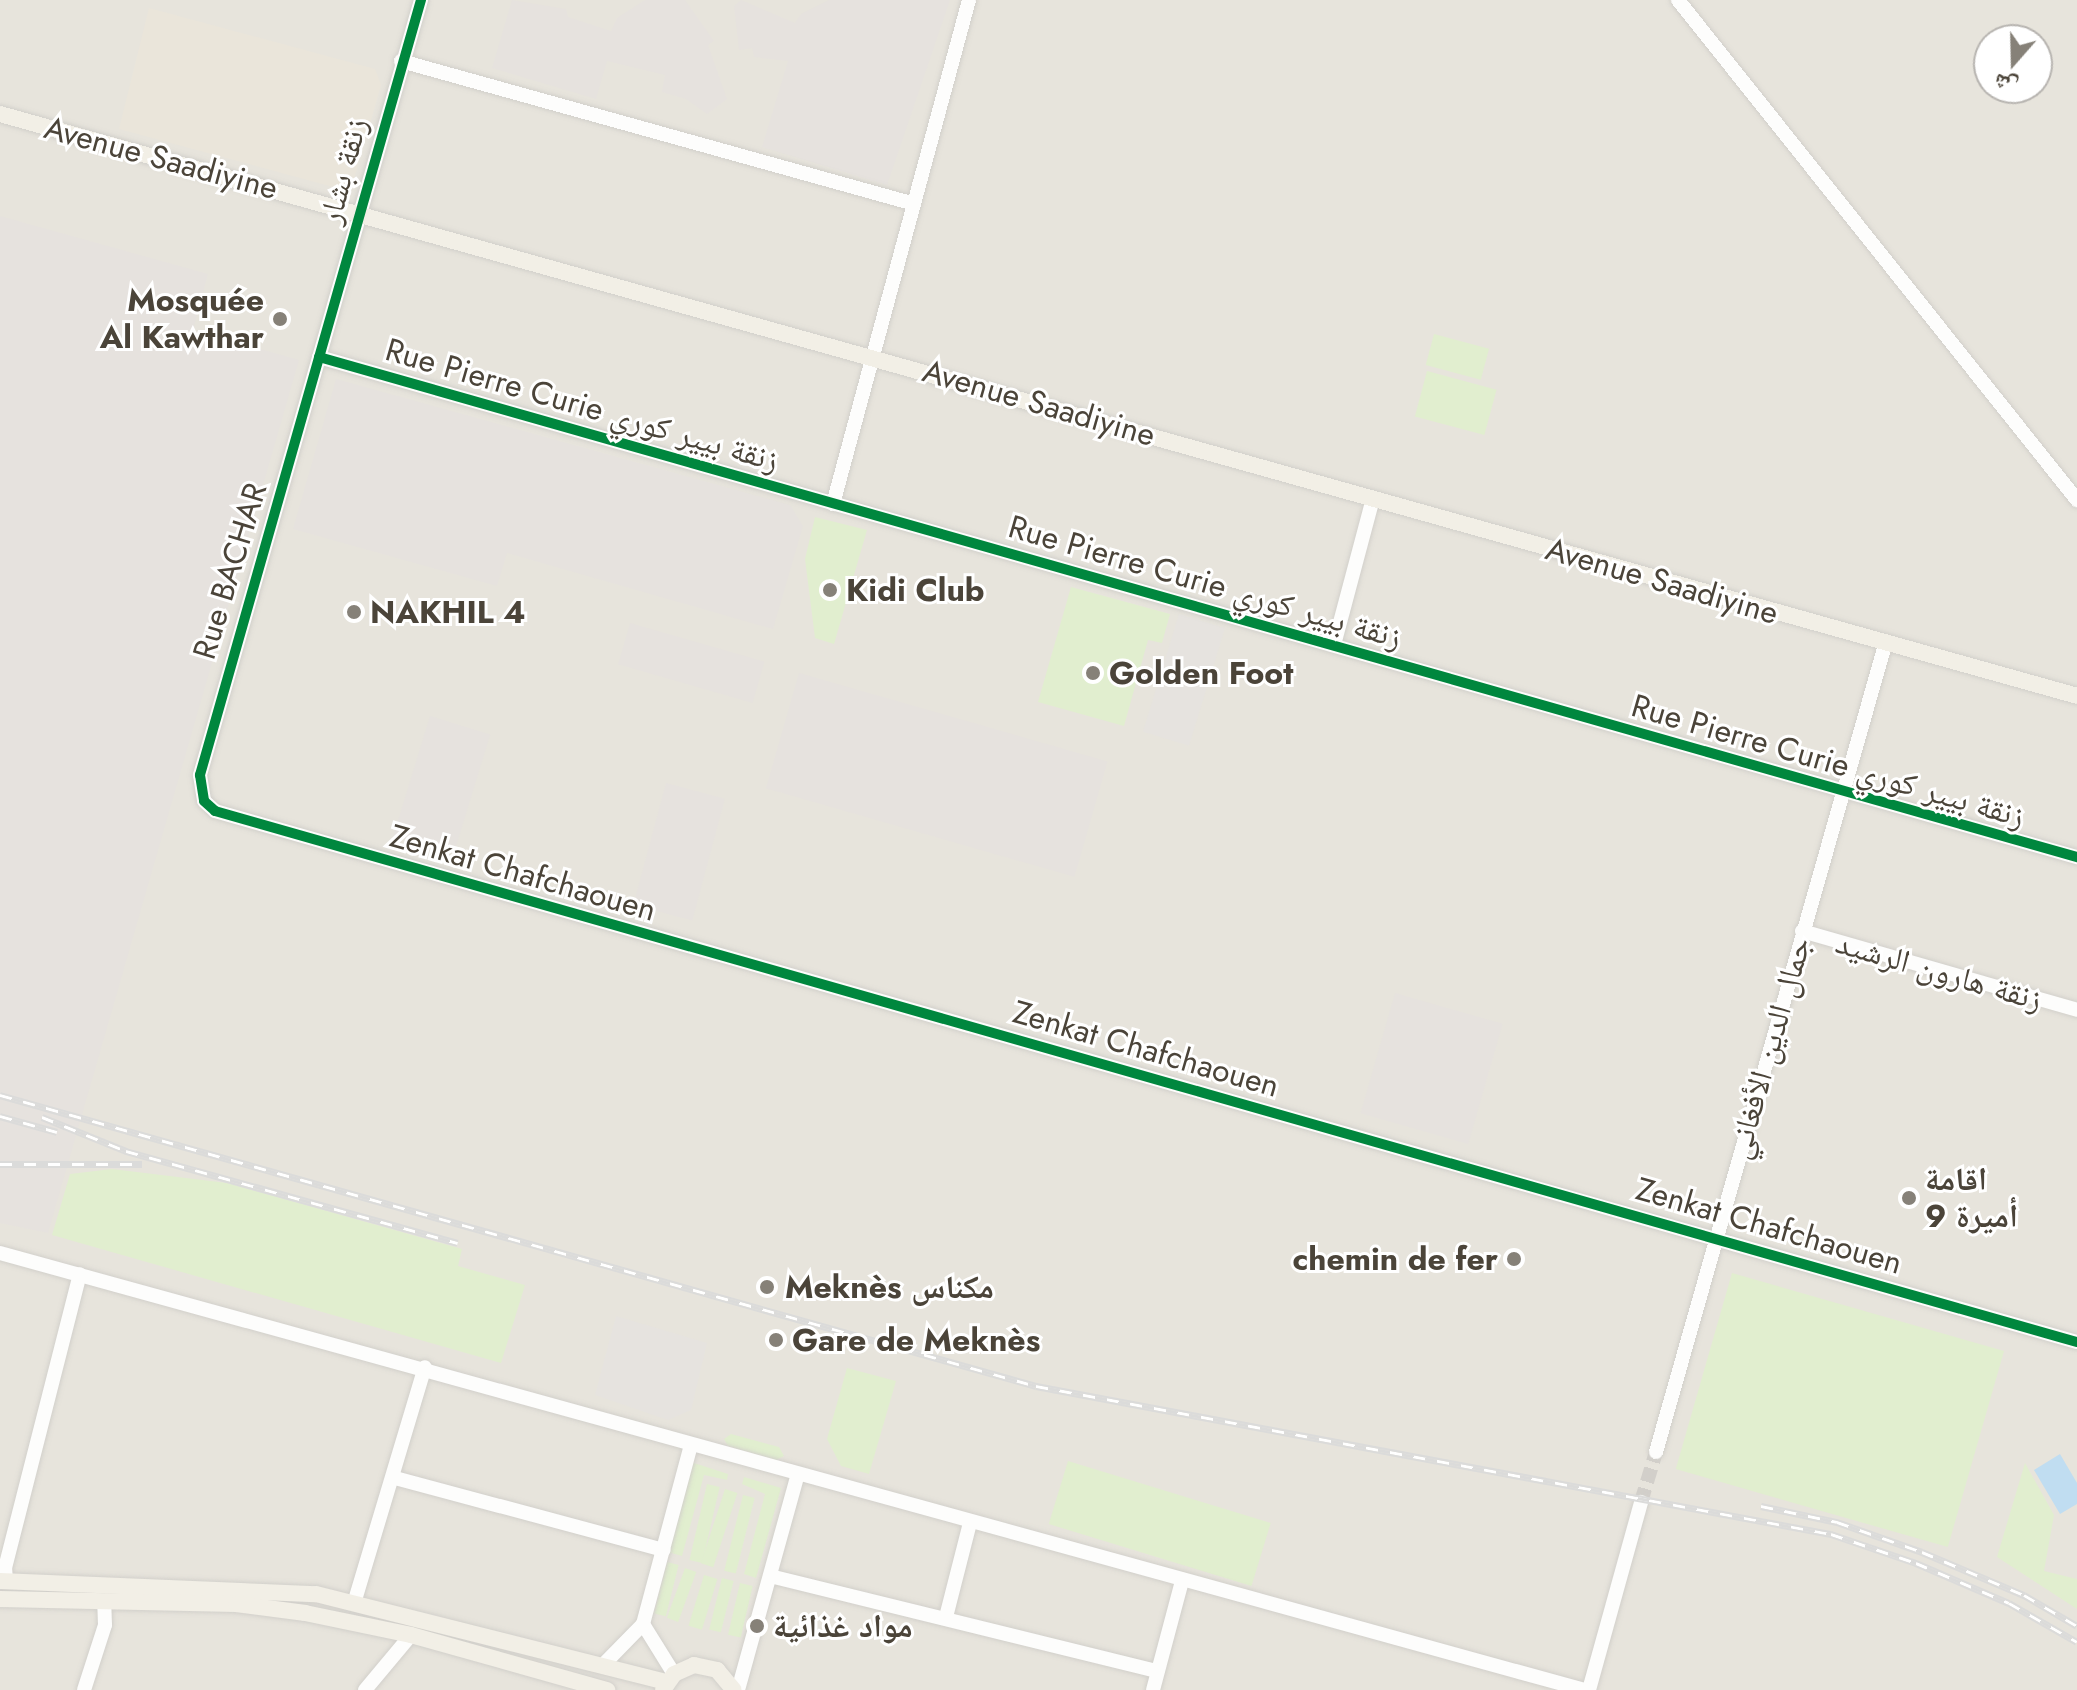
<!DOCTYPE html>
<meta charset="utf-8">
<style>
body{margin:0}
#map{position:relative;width:2077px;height:1690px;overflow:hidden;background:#f4f2ee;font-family:Jost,"Noto Naskh Arabic",sans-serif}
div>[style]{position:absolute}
.residential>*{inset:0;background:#e7e4dc}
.industrial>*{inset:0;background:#e6e2de;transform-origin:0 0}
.education>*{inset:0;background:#eae5da}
.green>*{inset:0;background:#e1eecf;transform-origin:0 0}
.parking>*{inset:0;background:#e6e3df;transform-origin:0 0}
.water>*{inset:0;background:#c0ddf1}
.minor-tunnel>*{height:14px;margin-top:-7px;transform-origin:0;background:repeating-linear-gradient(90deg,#d2cfca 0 14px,transparent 0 21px)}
.roads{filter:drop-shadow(0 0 2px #d2d0cb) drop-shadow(0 0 2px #d2d0cb)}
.minor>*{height:14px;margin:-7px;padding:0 7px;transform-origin:7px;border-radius:7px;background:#fdfdfc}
.major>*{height:16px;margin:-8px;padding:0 8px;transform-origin:8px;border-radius:8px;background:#f2efe6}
.rail>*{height:7px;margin-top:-3.5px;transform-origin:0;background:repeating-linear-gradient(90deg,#fff 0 12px,#dbdbda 0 24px);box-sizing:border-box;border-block:2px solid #dbdbda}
.cycleway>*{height:10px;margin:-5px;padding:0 5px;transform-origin:5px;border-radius:5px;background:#00873e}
.dots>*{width:22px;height:22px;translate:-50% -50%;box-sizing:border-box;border:4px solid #fff;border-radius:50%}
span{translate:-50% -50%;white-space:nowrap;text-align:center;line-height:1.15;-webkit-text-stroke:6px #fff;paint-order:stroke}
.street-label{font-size:32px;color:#4b4439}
.poi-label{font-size:32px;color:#4b4439;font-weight:700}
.right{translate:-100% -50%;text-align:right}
.left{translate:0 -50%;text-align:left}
.north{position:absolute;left:1973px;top:24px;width:80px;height:80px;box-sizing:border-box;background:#fff;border:2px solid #b7b4b0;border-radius:50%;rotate:200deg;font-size:22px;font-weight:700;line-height:32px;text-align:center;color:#4b4439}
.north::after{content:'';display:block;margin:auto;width:28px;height:36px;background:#868178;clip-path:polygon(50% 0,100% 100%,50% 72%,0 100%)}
</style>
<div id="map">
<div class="residential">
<div style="clip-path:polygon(evenodd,0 0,2077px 0,2077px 1690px,0 1690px,0 0,1989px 40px,2037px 40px,2037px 88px,1989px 88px,1989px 40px)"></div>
</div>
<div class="industrial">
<div style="clip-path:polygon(512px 0,566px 9px,568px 17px,611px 31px,617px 18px,645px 0,685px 0,714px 41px,708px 45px,727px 99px,707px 114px,686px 99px,662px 92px,665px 75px,607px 61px,596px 99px,492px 68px)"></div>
<div style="clip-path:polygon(741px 0,795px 23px,801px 14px,829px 0,950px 0,887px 185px,762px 147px,788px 61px,754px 57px,752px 48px,739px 50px,734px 6px)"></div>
<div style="clip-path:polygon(0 216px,208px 274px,193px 330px,299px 360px,48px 1233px,0 1223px)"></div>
<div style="clip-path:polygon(336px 379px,790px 505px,803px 526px,773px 629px,507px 553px,497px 586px,293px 529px)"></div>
<div style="left:630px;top:623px;width:140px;height:43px;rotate:16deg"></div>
<div style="left:799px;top:673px;width:321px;height:120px;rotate:16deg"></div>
<div style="left:430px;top:716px;width:63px;height:125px;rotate:17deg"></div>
<div style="left:666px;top:783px;width:61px;height:126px;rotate:15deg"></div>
<div style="left:1395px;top:993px;width:112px;height:125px;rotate:16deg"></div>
</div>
<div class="education">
<div style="clip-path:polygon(149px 8px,375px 69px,381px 85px,354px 179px,337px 188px,119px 129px)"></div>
</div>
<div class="green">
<div style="left:1434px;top:334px;width:57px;height:32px;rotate:15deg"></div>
<div style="left:1427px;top:371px;width:72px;height:47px;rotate:15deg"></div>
<div style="clip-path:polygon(815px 517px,867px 530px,834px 644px,815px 638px,805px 559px)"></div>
<div style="clip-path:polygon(1071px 587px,1170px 614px,1162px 643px,1148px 640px,1124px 726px,1038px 702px)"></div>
<div style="clip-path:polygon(112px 1169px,227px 1183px,462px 1249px,458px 1266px,525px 1285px,501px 1363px,52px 1235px,70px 1174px)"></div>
<div style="left:1732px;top:1273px;width:283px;height:204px;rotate:16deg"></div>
<div style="clip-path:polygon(847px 1368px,896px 1381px,869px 1474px,841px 1466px,827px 1439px)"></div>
<div style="clip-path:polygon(731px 1434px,779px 1447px,784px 1456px,776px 1460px,728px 1446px,724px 1439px)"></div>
<div style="left:1068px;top:1461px;width:212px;height:66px;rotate:17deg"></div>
<div style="clip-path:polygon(691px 1462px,728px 1474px,727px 1480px,704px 1475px,682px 1556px,668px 1552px)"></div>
<div style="clip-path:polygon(2025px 1463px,2054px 1515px,2044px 1571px,2077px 1579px,2077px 1609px,1997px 1557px)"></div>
<div style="clip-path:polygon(744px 1477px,781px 1488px,756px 1578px,744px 1574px,765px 1494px,742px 1484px)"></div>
<div style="left:707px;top:1484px;width:13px;height:78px;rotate:13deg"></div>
<div style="left:725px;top:1489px;width:13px;height:78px;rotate:18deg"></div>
<div style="left:743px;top:1495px;width:12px;height:78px;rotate:14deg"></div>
<div style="left:667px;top:1562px;width:12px;height:53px;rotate:14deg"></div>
<div style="left:685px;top:1568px;width:12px;height:53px;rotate:20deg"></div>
<div style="left:704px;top:1575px;width:14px;height:53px;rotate:17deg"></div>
<div style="left:722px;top:1578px;width:12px;height:53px;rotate:14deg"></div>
<div style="left:740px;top:1583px;width:13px;height:53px;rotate:13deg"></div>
</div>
<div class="parking">
<div style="left:1179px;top:614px;width:48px;height:123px;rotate:17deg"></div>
<div style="clip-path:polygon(616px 1316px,707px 1343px,691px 1410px,668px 1420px,595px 1395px)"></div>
</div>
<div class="water">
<div style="clip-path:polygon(2060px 1454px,2077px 1483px,2077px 1504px,2060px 1514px,2034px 1470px)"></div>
</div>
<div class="minor-tunnel">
<div style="left:1641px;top:1502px;width:52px;rotate:-73.3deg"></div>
</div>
<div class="roads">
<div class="minor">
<div style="left:421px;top:0;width:806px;rotate:105.92deg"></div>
<div style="left:200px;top:775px;width:26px;rotate:81deg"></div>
<div style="left:204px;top:801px;width:15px;rotate:42deg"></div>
<div style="left:215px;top:811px;width:1936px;rotate:15.92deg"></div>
<div style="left:1678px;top:0;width:640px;rotate:51.41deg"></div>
<div style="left:401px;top:61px;width:529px;rotate:15.56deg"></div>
<div style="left:319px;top:357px;width:1828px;rotate:15.88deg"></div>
<div style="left:833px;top:504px;width:522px;rotate:-74.9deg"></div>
<div style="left:1334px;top:645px;width:152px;rotate:-75.1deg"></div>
<div style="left:1802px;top:931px;width:286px;rotate:16deg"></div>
<div style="left:0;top:1253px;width:1643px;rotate:15.42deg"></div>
<div style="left:1656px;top:1452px;width:839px;rotate:-74.16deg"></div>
<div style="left:395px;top:1478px;width:278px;rotate:15deg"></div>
<div style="left:770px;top:1576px;width:399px;rotate:13.8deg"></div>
<div style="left:6px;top:1581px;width:13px;rotate:-94deg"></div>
<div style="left:5px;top:1568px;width:303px;rotate:-75.7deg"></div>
<div style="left:355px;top:1600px;width:243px;rotate:-73.3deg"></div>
<div style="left:946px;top:1617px;width:97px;rotate:-75.7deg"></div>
<div style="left:602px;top:1666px;width:59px;rotate:-45.7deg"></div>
<div style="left:674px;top:1674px;width:59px;rotate:-121.8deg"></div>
<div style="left:643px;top:1624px;width:185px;rotate:-75deg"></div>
<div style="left:84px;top:1690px;width:68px;rotate:-72.1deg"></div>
<div style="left:105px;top:1625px;width:24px;rotate:-92deg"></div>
<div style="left:365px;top:1690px;width:72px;rotate:-50.1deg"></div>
<div style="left:738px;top:1690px;width:224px;rotate:-74.5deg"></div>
<div style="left:1153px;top:1690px;width:113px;rotate:-75.1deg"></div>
<div style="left:1589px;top:1690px;width:195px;rotate:-74.5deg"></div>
</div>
<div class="major">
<div style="left:0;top:114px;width:2157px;rotate:15.65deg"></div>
<div style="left:0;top:1581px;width:316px;rotate:2.4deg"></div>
<div style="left:316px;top:1594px;width:361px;rotate:14.1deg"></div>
<div style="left:0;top:1599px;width:236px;rotate:1.2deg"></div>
<div style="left:236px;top:1604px;width:70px;rotate:7.4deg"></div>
<div style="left:305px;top:1613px;width:108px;rotate:11.7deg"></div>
<div style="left:411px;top:1635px;width:204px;rotate:15.7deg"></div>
<div style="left:663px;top:1690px;width:19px;rotate:-55deg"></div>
<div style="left:674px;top:1674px;width:22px;rotate:-24deg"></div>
<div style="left:694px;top:1665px;width:24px;rotate:12deg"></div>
<div style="left:717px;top:1670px;width:26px;rotate:50deg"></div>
</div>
</div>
<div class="rail">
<div style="left:0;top:1095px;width:1076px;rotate:15.69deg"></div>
<div style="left:1036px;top:1386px;width:809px;rotate:10.55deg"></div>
<div style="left:1831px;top:1534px;width:90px;rotate:18.8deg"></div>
<div style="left:1916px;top:1563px;width:101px;rotate:23.3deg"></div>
<div style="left:2009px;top:1603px;width:78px;rotate:29.8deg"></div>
<div style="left:0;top:1116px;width:59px;rotate:15.7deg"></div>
<div style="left:42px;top:1117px;width:91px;rotate:22deg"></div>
<div style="left:126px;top:1151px;width:344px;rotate:15.5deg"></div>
<div style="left:0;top:1164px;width:142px"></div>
<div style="left:1761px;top:1506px;width:78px;rotate:11.9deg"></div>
<div style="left:1837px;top:1522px;width:90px;rotate:19.4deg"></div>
<div style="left:1922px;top:1552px;width:111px;rotate:22.9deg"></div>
<div style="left:2024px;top:1595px;width:61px;rotate:30.3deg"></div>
</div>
<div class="cycleway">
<div style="left:421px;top:0;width:806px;rotate:105.92deg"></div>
<div style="left:200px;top:775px;width:26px;rotate:81deg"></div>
<div style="left:204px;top:801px;width:15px;rotate:42deg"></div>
<div style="left:215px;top:811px;width:1936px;rotate:15.92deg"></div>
<div style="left:319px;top:357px;width:1828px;rotate:15.88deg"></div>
</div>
<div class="dots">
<div style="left:280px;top:319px;background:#868178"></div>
<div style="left:830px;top:590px;background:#868178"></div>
<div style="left:354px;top:612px;background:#868178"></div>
<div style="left:1093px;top:673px;background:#868178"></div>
<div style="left:1909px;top:1198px;background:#868178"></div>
<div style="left:1514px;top:1259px;background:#868178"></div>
<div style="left:767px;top:1287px;background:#868178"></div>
<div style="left:776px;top:1340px;background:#868178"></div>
<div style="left:757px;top:1626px;background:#868178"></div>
</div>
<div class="street-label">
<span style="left:161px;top:158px;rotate:15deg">Avenue Saadiyine</span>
<span style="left:343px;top:171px;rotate:-75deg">زنقة بشار</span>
<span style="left:1039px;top:403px;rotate:16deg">Avenue Saadiyine</span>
<span style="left:582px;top:405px;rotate:16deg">Rue Pierre Curie زنقة بيير كوري</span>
<span style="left:230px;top:571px;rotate:-73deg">Rue BACHAR</span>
<span style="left:1662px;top:581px;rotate:16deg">Avenue Saadiyine</span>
<span style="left:1205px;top:582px;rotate:16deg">Rue Pierre Curie زنقة بيير كوري</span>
<span style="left:1828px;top:761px;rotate:16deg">Rue Pierre Curie زنقة بيير كوري</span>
<span style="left:523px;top:873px;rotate:16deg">Zenkat Chafchaouen</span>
<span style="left:1939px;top:971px;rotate:16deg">زنقة هارون الرشيد</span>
<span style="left:1769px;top:1048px;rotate:-74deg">جمال الدين الأفغاني</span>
<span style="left:1146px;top:1049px;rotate:16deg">Zenkat Chafchaouen</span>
<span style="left:1769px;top:1226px;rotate:16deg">Zenkat Chafchaouen</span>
</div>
<div class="poi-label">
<span class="right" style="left:264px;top:319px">Mosquée<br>Al Kawthar</span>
<span class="left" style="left:846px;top:590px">Kidi Club</span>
<span class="left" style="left:370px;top:612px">NAKHIL 4</span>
<span class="left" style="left:1109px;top:673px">Golden Foot</span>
<span class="left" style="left:1925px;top:1198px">اقامة<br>أميرة 9</span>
<span class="right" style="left:1498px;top:1259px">chemin de fer</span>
<span class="left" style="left:785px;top:1287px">Meknès مكناس</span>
<span class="left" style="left:792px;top:1340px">Gare de Meknès</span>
<span class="left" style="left:773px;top:1626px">مواد غذائية</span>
</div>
<div class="north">ش</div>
</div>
